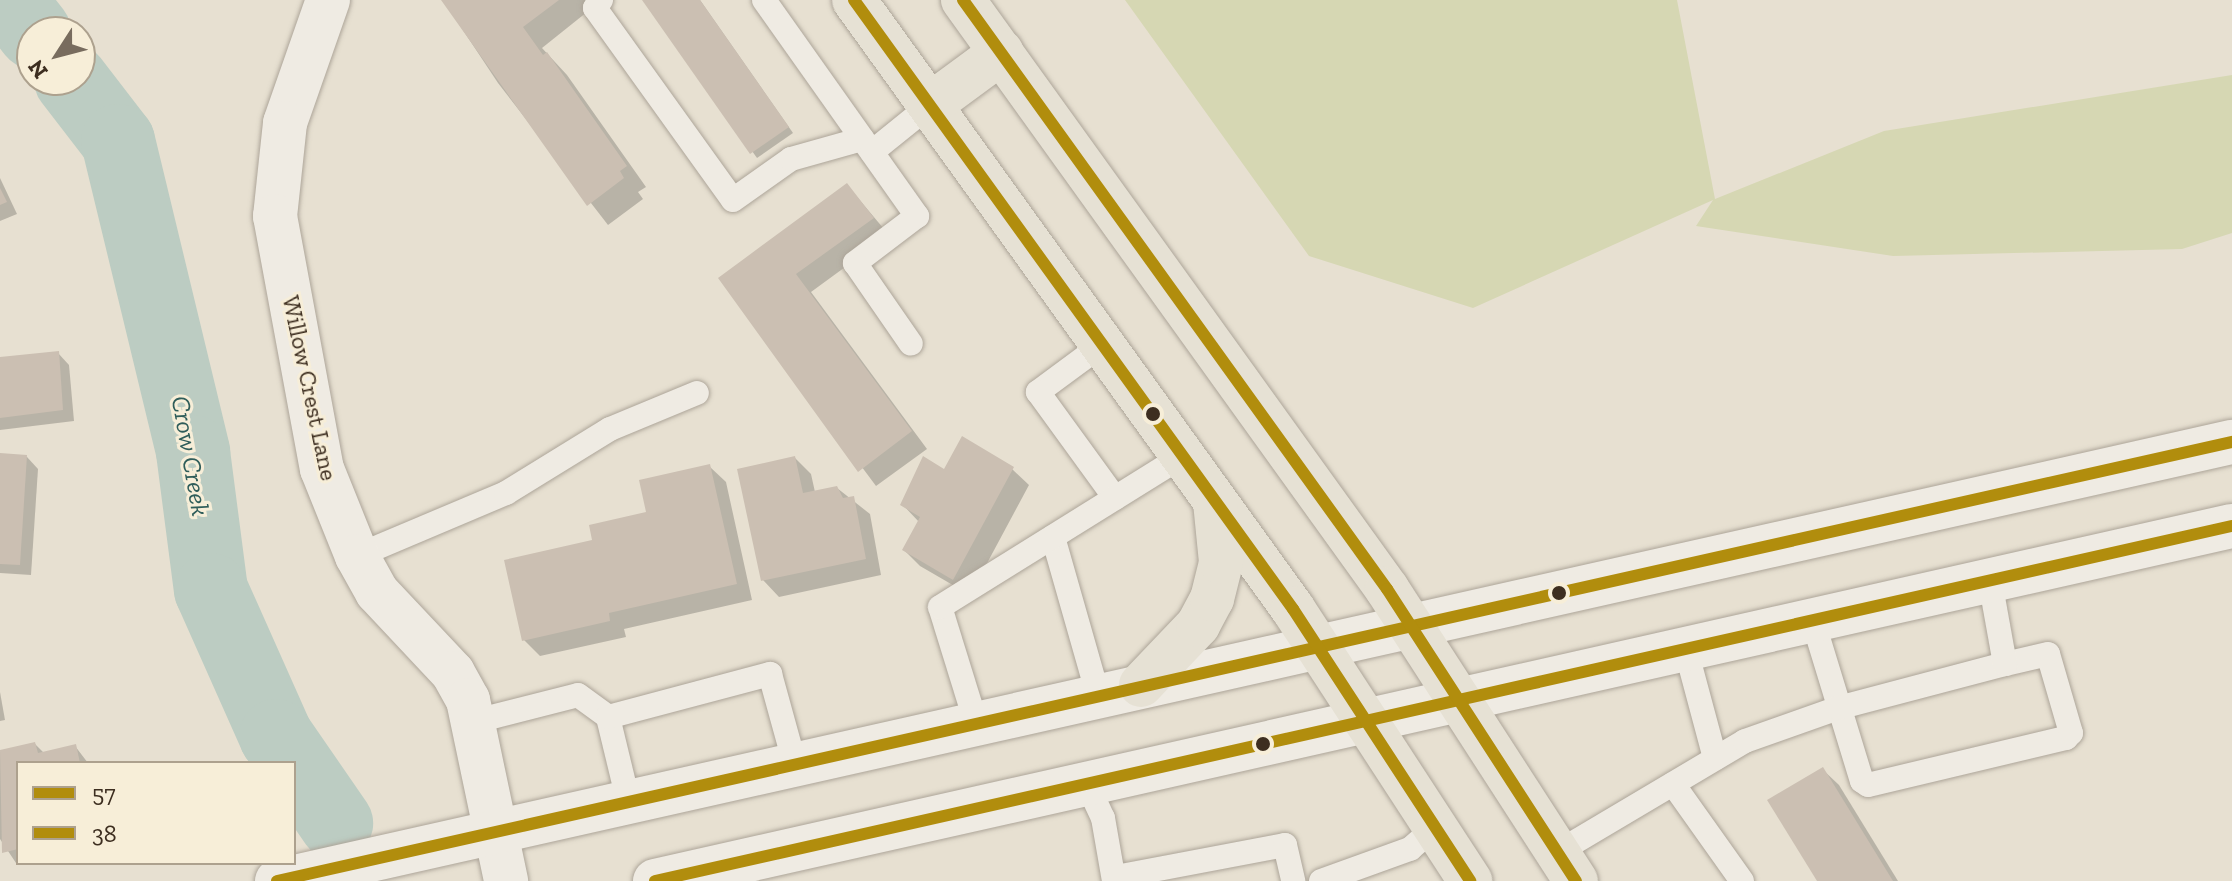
<!DOCTYPE html>
<style>
body{margin:0}
#map{position:relative;width:2232px;height:881px;overflow:hidden;background:#e7e0d1;font-family:"Zilla Slab",serif}
div>[style]{position:absolute}
.green>*{inset:0;background:#d6d7b3}
.shadow>*{inset:0;background:#0003}
.river>*{height:74px;margin:-37px;padding:0 37px;transform-origin:37px;border-radius:37px;background:#bcccc2}
.building>*{inset:0;background:#cbbfb2}
.roads{filter:drop-shadow(0 0 2px #ada599) drop-shadow(0 0 2px #ada599)}
.lane>*{height:24px;margin:-12px;padding:0 12px;transform-origin:12px;border-radius:12px;background:#efebe3}
.street>*{height:44px;margin:-22px;padding:0 22px;transform-origin:22px;border-radius:22px;background:#efebe3}
.secondary>*{height:44px;margin:-22px;padding:0 22px;transform-origin:22px;border-radius:22px;background:#efebe3}
.primary>*{height:44px;margin:-22px;padding:0 22px;transform-origin:22px;border-radius:22px;background:#e6e1d4}
.bus-1>*{height:12px;margin:-6px;padding:0 6px;transform-origin:6px;border-radius:6px;background:#b18d0d}
.bus-2>*{height:12px;margin:-6px;padding:0 6px;transform-origin:6px;border-radius:6px;background:#b18d0d}
.dots>*{width:22px;height:22px;translate:-50% -50%;box-sizing:border-box;border:4px solid #f7eed8;border-radius:50%}
span{translate:-50% -50%;white-space:nowrap;text-align:center;line-height:1.15;-webkit-text-stroke:6px #f7eed8;paint-order:stroke}
.street-label{font-size:24px;color:#3d2e20}
.water-label{font-size:26px;color:#2f5d5a;font-style:italic}
.legend{position:absolute;left:16px;top:761px;width:280px;height:104px;box-sizing:border-box;background:#f7eed8;border:2px solid #ada18e;margin:0;padding:10px 14px;list-style:none;font-size:24px;color:#3d2e20}
.legend li{display:flex;align-items:center;gap:16px;height:40px}
.legend b{width:40px;border:2px solid #ada18e}
.north{position:absolute;left:16px;top:16px;width:80px;height:80px;box-sizing:border-box;background:#f7eed8;border:2px solid #ada18e;border-radius:50%;rotate:234deg;font-size:22px;font-weight:700;line-height:32px;text-align:center;color:#3d2e20}
.north::after{content:'';display:block;margin:auto;width:28px;height:36px;background:#786c5e;clip-path:polygon(50% 0,100% 100%,50% 72%,0 100%)}
</style>
<div id="map">
<div class="green">
<div style="clip-path:polygon(1125px 0,1677px 0,1715px 199px,1884px 131px,2232px 75px,2232px 233px,2182px 249px,1893px 256px,1696px 226px,1713px 200px,1473px 308px,1309px 256px)"></div>
</div>
<div class="shadow">
<div style="clip-path:polygon(443px 0,602px 0,542px 48px,567px 75px,646px 187px,638px 192px,643px 199px,608px 225px,498px 83px)"></div>
<div style="clip-path:polygon(644px 0,700px 0,793px 133px,757px 158px)"></div>
<div style="clip-path:polygon(0 178px,17px 214px,0 221px)"></div>
<div style="clip-path:polygon(847px 185px,889px 235px,811px 292px,927px 449px,876px 486px,721px 278px)"></div>
<div style="clip-path:polygon(58px 353px,69px 365px,74px 421px,0 430px,0 359px)"></div>
<div style="clip-path:polygon(0 455px,27px 457px,38px 469px,31px 575px,0 573px)"></div>
<div style="clip-path:polygon(795px 458px,811px 474px,815px 492px,837px 488px,870px 514px,881px 575px,779px 597px,763px 580px)"></div>
<div style="clip-path:polygon(709px 466px,726px 482px,752px 600px,624px 629px,626px 637px,540px 656px,524px 640px,595px 542px,648px 513px)"></div>
<div style="clip-path:polygon(1012px 469px,1029px 485px,970px 595px,920px 566px,904px 550px,919px 522px,902px 504px,945px 472px)"></div>
<div style="clip-path:polygon(0 692px,5px 720px,0 721px)"></div>
<div style="clip-path:polygon(35px 744px,44px 753px,75px 746px,88px 763px,18px 763px,16px 863px,0 839px,0 752px)"></div>
<div style="clip-path:polygon(1822px 769px,1839px 785px,1898px 881px,1819px 881px)"></div>
</div>
<div class="river">
<div style="left:9px;top:0;width:41px;rotate:52deg"></div>
<div style="left:71px;top:80px;width:77px;rotate:52.4deg"></div>
<div style="left:118px;top:141px;width:320px;rotate:76.4deg"></div>
<div style="left:193px;top:452px;width:139px;rotate:82.6deg"></div>
<div style="left:211px;top:590px;width:160px;rotate:66deg"></div>
<div style="left:276px;top:736px;width:106px;rotate:55.4deg"></div>
</div>
<div class="building">
<div style="clip-path:polygon(441px 0,559px 0,523px 27px,543px 55px,547px 52px,627px 166px,620px 171px,624px 178px,587px 206px)"></div>
<div style="clip-path:polygon(642px 0,700px 0,789px 127px,750px 154px)"></div>
<div style="clip-path:polygon(847px 183px,874px 218px,796px 274px,912px 431px,858px 472px,718px 278px)"></div>
<div style="clip-path:polygon(0 188px,7px 202px,0 205px)"></div>
<div style="clip-path:polygon(59px 351px,63px 410px,0 418px,0 357px)"></div>
<div style="clip-path:polygon(962px 436px,1014px 467px,953px 580px,902px 550px,920px 517px,900px 505px,923px 456px,944px 469px)"></div>
<div style="clip-path:polygon(0 453px,27px 455px,20px 565px,0 564px)"></div>
<div style="clip-path:polygon(795px 456px,803px 493px,837px 486px,843px 498px,854px 496px,866px 559px,761px 581px,737px 469px)"></div>
<div style="clip-path:polygon(710px 464px,737px 584px,609px 613px,610px 621px,522px 641px,504px 560px,592px 540px,589px 525px,646px 512px,639px 480px)"></div>
<div style="clip-path:polygon(35px 742px,38px 753px,76px 744px,80px 763px,18px 763px,18px 849px,2px 853px,0 750px)"></div>
<div style="clip-path:polygon(1823px 767px,1893px 881px,1817px 881px,1767px 800px)"></div>
</div>
<div class="roads">
<div class="lane">
<div style="left:601px;top:0;width:10px;rotate:127deg"></div>
<div style="left:595px;top:8px;width:236px;rotate:54.3deg"></div>
<div style="left:733px;top:200px;width:71px;rotate:-35.3deg"></div>
<div style="left:791px;top:159px;width:74px;rotate:-15.7deg"></div>
<div style="left:764px;top:0;width:265px;rotate:54.7deg"></div>
<div style="left:917px;top:216px;width:78px;rotate:142.8deg"></div>
<div style="left:855px;top:263px;width:98px;rotate:55.3deg"></div>
<div style="left:872px;top:152px;width:75px;rotate:-39deg"></div>
<div style="left:1103px;top:344px;width:81px;rotate:143.6deg"></div>
<div style="left:1038px;top:392px;width:131px;rotate:54deg"></div>
<div style="left:1053px;top:537px;width:164px;rotate:74.1deg"></div>
<div style="left:357px;top:556px;width:162px;rotate:-22.9deg"></div>
<div style="left:506px;top:493px;width:122px;rotate:-31.6deg"></div>
<div style="left:610px;top:429px;width:94px;rotate:-22.5deg"></div>
<div style="left:1813px;top:621px;width:167px;rotate:73deg"></div>
<div style="left:1862px;top:781px;width:7px;rotate:34deg"></div>
<div style="left:1868px;top:785px;width:204px;rotate:-13.4deg"></div>
<div style="left:2066px;top:738px;width:7px;rotate:-45deg"></div>
<div style="left:2071px;top:733px;width:82px;rotate:-106.2deg"></div>
<div style="left:2048px;top:654px;width:44px;rotate:166.9deg"></div>
<div style="left:1686px;top:650px;width:112px;rotate:75deg"></div>
<div style="left:476px;top:721px;width:105px;rotate:-14.3deg"></div>
<div style="left:578px;top:695px;width:37px;rotate:36deg"></div>
<div style="left:976px;top:723px;width:121px;rotate:-107.2deg"></div>
<div style="left:940px;top:607px;width:286px;rotate:-31.9deg"></div>
<div style="left:1673px;top:784px;width:119px;rotate:54.6deg"></div>
<div style="left:1088px;top:786px;width:35px;rotate:65deg"></div>
<div style="left:1103px;top:818px;width:64px;rotate:80.1deg"></div>
<div style="left:629px;top:804px;width:89px;rotate:-103.6deg"></div>
<div style="left:608px;top:717px;width:168px;rotate:-14.9deg"></div>
<div style="left:770px;top:674px;width:94px;rotate:74.6deg"></div>
<div style="left:1558px;top:852px;width:217px;rotate:-30.7deg"></div>
<div style="left:1745px;top:741px;width:99px;rotate:-19.5deg"></div>
<div style="left:1838px;top:708px;width:173px;rotate:-14.8deg"></div>
<div style="left:2005px;top:664px;width:84px;rotate:-100.2deg"></div>
<div style="left:1116px;top:877px;width:172px;rotate:-10.7deg"></div>
<div style="left:1285px;top:845px;width:37px;rotate:77deg"></div>
<div style="left:1321px;top:881px;width:95px;rotate:-19.8deg"></div>
<div style="left:1410px;top:849px;width:35px;rotate:-41deg"></div>
</div>
<div class="street">
<div style="left:328px;top:0;width:130px;rotate:109.3deg"></div>
<div style="left:285px;top:123px;width:94px;rotate:96.1deg"></div>
<div style="left:275px;top:216px;width:257px;rotate:79.5deg"></div>
<div style="left:322px;top:469px;width:94px;rotate:68.1deg"></div>
<div style="left:357px;top:556px;width:41px;rotate:60.9deg"></div>
<div style="left:377px;top:592px;width:111px;rotate:46.8deg"></div>
<div style="left:453px;top:673px;width:31px;rotate:61deg"></div>
<div style="left:468px;top:700px;width:185px;rotate:78.1deg"></div>
</div>
<div class="secondary">
<div style="left:277px;top:881px;width:2004px;rotate:-12.66deg"></div>
<div style="left:655px;top:881px;width:1616px;rotate:-12.69deg"></div>
</div>
<div class="primary">
<div style="left:854px;top:0;width:751px;rotate:54.21deg"></div>
<div style="left:1293px;top:609px;width:325px;rotate:56.9deg"></div>
<div style="left:963px;top:0;width:726px;rotate:54.25deg"></div>
<div style="left:1387px;top:589px;width:348px;rotate:57.1deg"></div>
<div style="left:930px;top:105px;width:89px;rotate:-36.4deg"></div>
<div style="left:1141px;top:685px;width:83px;rotate:-46.5deg"></div>
<div style="left:1198px;top:625px;width:30px;rotate:-62deg"></div>
<div style="left:1212px;top:599px;width:38px;rotate:-76deg"></div>
<div style="left:1221px;top:562px;width:60px;rotate:-95.7deg"></div>
</div>
</div>
<div class="bus-1">
<div style="left:277px;top:881px;width:2004px;rotate:-12.66deg"></div>
<div style="left:655px;top:881px;width:1616px;rotate:-12.69deg"></div>
</div>
<div class="bus-2">
<div style="left:854px;top:0;width:751px;rotate:54.21deg"></div>
<div style="left:1293px;top:609px;width:325px;rotate:56.9deg"></div>
<div style="left:963px;top:0;width:726px;rotate:54.25deg"></div>
<div style="left:1387px;top:589px;width:348px;rotate:57.1deg"></div>
</div>
<div class="dots">
<div style="left:1153px;top:414px;background:#3d2e20"></div>
<div style="left:1559px;top:593px;background:#3d2e20"></div>
<div style="left:1263px;top:744px;background:#3d2e20"></div>
</div>
<div class="street-label">
<span style="left:310px;top:388px;rotate:78deg">Willow Crest Lane</span>
</div>
<div class="water-label">
<span style="left:190px;top:456px;rotate:80deg">Crow Creek</span>
</div>
<ul class="legend">
<li><b style="height:10px;background:#b18d0d"></b>57</li>
<li><b style="height:10px;background:#b18d0d"></b>38</li>
</ul>
<div class="north">N</div>
</div>
